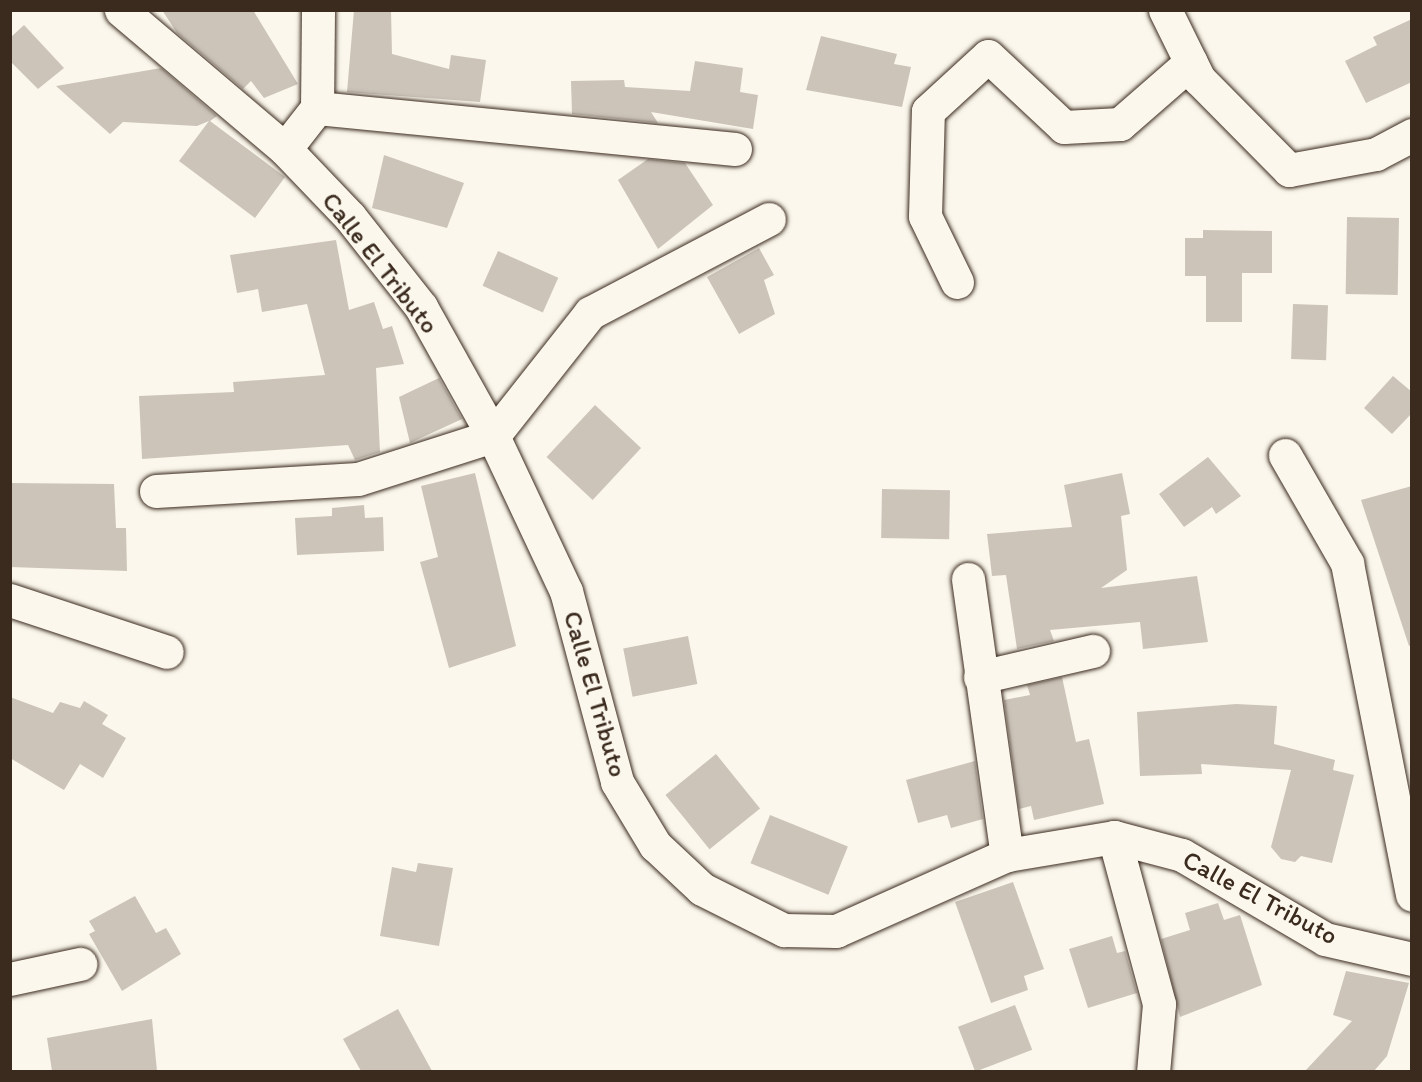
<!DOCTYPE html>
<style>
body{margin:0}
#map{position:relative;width:1422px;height:1082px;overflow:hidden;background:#fbf7ec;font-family:Itim,sans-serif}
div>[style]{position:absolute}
.building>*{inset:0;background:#ccc4b9;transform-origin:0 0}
.roads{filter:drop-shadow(0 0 2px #3b2a1e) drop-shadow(0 0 2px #3b2a1e)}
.street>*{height:33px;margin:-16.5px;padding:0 16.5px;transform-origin:16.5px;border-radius:16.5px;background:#fbf7ec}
span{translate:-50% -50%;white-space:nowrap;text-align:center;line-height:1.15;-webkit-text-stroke:4.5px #fbf7ec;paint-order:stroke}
.street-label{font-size:26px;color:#3b2a1e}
.frame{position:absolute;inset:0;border:12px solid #3b2a1e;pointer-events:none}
</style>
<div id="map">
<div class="building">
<div style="clip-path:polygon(162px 10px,253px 10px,298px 84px,264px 98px,251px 81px,243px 89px,177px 33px)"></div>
<div style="clip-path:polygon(354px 10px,391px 10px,392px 54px,449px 69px,451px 55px,486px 60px,480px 102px,347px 92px)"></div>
<div style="clip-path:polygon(1412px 19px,1412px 82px,1366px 103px,1345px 61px,1377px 45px,1373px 37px)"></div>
<div style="clip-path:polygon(24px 25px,64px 68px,38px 89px,10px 61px,10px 38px)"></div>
<div style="clip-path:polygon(821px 36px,897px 54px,894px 64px,911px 67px,902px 107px,806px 90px)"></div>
<div style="clip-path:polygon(695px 61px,743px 68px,740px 92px,758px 95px,753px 129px,651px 112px,658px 123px,572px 114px,571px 81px,624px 80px,625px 87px,690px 91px)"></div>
<div style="clip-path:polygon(161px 68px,217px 116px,210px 121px,285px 177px,255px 218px,179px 161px,209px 121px,197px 126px,123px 122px,110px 134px,56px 86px)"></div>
<div style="clip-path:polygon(384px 155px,464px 183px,447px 228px,372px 208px)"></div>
<div style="clip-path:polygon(648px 159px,685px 163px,713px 205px,658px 249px,618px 180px)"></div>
<div style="left:1399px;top:218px;width:77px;height:52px;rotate:91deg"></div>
<div style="clip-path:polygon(1203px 230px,1272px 231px,1272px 273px,1242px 273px,1242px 322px,1206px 322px,1206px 276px,1185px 276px,1185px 238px,1203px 238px)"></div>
<div style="clip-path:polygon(336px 240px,349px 310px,374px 302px,383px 329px,392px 326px,404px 364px,376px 368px,380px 452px,355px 460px,348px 445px,142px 459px,139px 396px,234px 392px,233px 382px,325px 375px,307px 304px,262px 312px,258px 289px,237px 293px,230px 255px)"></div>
<div style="clip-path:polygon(759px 248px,774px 275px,764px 280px,775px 314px,739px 334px,707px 277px)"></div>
<div style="left:498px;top:251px;width:66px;height:38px;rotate:24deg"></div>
<div style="left:1293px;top:304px;width:35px;height:55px;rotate:2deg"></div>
<div style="clip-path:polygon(1393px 376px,1412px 392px,1412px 413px,1392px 434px,1364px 408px)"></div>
<div style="clip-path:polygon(439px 378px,462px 419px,410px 443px,399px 397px)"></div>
<div style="left:595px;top:405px;width:63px;height:71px;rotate:43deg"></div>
<div style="clip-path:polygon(1208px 457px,1241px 496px,1216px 514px,1212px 507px,1184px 527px,1159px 494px)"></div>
<div style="clip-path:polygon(475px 473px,516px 646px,449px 668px,420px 562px,438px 557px,421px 486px)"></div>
<div style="clip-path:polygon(1122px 473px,1130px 514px,1121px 516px,1127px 570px,1101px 588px,1197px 576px,1208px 642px,1143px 649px,1140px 622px,1050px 630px,1054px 641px,1017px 649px,1006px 575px,992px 576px,987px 534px,1072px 527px,1064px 485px)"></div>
<div style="clip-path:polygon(10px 483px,114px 484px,116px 528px,126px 528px,127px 571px,10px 567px)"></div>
<div style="clip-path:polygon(1412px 486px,1412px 645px,1409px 646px,1361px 500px)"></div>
<div style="left:882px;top:489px;width:68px;height:49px;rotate:1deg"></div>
<div style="clip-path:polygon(364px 505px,365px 518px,383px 517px,384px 551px,297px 555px,295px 518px,332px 516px,332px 508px)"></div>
<div style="left:688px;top:636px;width:49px;height:66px;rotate:79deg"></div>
<div style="clip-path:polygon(1062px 677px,1076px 742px,1089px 739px,1104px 804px,1034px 820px,1031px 806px,1019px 809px,1004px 700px,1030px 695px,1027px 685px)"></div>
<div style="clip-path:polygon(10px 697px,53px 713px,60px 702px,80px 708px,84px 701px,108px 715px,102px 724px,126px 738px,103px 778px,80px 764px,64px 790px,10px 758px)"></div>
<div style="clip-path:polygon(1236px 704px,1277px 706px,1274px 744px,1335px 760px,1333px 770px,1354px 775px,1332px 863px,1301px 856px,1295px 862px,1281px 859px,1271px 847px,1291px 770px,1201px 764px,1202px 774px,1140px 776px,1137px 712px)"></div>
<div style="left:716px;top:754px;width:70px;height:65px;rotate:51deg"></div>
<div style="clip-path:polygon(975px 761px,983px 819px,951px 828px,947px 815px,918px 823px,906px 780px)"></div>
<div style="left:770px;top:815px;width:84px;height:52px;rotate:22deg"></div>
<div style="clip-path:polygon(418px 863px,453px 868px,439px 946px,380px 936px,392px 867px,416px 872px)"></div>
<div style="clip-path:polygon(1013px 882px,1044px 969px,1024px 976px,1028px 990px,991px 1003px,955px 902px)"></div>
<div style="clip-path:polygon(135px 896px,156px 933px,166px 928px,181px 954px,122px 991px,89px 934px,95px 931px,89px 921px)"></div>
<div style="clip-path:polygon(1218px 903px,1224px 920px,1240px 915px,1262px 985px,1180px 1017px,1161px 939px,1190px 930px,1185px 913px)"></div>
<div style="clip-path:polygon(1112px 936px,1117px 953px,1125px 951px,1137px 993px,1088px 1008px,1069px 949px)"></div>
<div style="clip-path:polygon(1346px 971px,1409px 983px,1387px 1056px,1374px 1071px,1305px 1071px,1352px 1021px,1333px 1015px)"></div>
<div style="left:1015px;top:1005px;width:48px;height:61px;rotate:69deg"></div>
<div style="clip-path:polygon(398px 1009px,432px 1071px,361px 1071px,343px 1039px)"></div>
<div style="clip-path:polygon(152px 1019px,157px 1071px,52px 1071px,47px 1038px)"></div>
</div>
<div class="roads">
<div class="street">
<div style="left:121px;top:10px;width:215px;rotate:40.3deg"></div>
<div style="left:285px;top:149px;width:94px;rotate:46.3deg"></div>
<div style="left:350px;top:217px;width:115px;rotate:51.7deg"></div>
<div style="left:421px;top:307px;width:148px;rotate:60.8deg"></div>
<div style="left:493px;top:436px;width:171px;rotate:64.8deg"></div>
<div style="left:566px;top:591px;width:198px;rotate:75deg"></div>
<div style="left:617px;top:782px;width:74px;rotate:58.9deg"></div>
<div style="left:655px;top:845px;width:64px;rotate:43.1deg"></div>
<div style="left:702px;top:889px;width:92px;rotate:26.6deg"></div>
<div style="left:784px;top:930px;width:52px;rotate:1.1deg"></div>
<div style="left:836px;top:931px;width:187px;rotate:-24deg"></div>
<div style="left:1007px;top:855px;width:109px;rotate:-9.5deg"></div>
<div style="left:1114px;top:837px;width:70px;rotate:14.8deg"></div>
<div style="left:1182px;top:855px;width:166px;rotate:30.4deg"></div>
<div style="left:1325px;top:939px;width:89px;rotate:12.9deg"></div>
<div style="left:1165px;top:10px;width:77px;rotate:63.8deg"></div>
<div style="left:1199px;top:79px;width:128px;rotate:45.3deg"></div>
<div style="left:1289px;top:170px;width:88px;rotate:-10.4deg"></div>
<div style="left:1376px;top:154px;width:41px;rotate:-27.8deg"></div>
<div style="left:317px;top:108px;width:420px;rotate:5.6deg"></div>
<div style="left:285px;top:149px;width:52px;rotate:-52deg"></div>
<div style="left:317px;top:108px;width:98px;rotate:-89.4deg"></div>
<div style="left:957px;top:282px;width:73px;rotate:-115.9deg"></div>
<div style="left:925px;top:216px;width:105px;rotate:-88.4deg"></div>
<div style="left:928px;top:111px;width:81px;rotate:-42.5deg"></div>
<div style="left:988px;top:56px;width:104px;rotate:43.1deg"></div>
<div style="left:1064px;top:127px;width:56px;rotate:-3.1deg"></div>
<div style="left:1120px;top:124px;width:94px;rotate:-41.1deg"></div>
<div style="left:1285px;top:455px;width:125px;rotate:60.1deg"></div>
<div style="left:1347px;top:563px;width:338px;rotate:78.9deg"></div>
<div style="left:156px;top:491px;width:202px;rotate:-3.4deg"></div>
<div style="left:358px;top:479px;width:142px;rotate:-17.7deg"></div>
<div style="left:493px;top:436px;width:157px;rotate:-51.7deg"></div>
<div style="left:590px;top:313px;width:202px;rotate:-27.7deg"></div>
<div style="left:968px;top:579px;width:279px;rotate:82deg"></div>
<div style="left:10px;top:600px;width:165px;rotate:18.3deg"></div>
<div style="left:980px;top:677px;width:116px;rotate:-13deg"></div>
<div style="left:1114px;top:837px;width:173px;rotate:74.9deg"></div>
<div style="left:1159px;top:1004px;width:68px;rotate:95deg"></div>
<div style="left:10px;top:979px;width:72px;rotate:-12.1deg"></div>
</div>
</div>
<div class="street-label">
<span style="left:380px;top:263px;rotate:52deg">Calle El Tributo</span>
<span style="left:595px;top:694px;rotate:74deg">Calle El Tributo</span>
<span style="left:1260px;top:898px;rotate:28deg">Calle El Tributo</span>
</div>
<div class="frame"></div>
</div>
